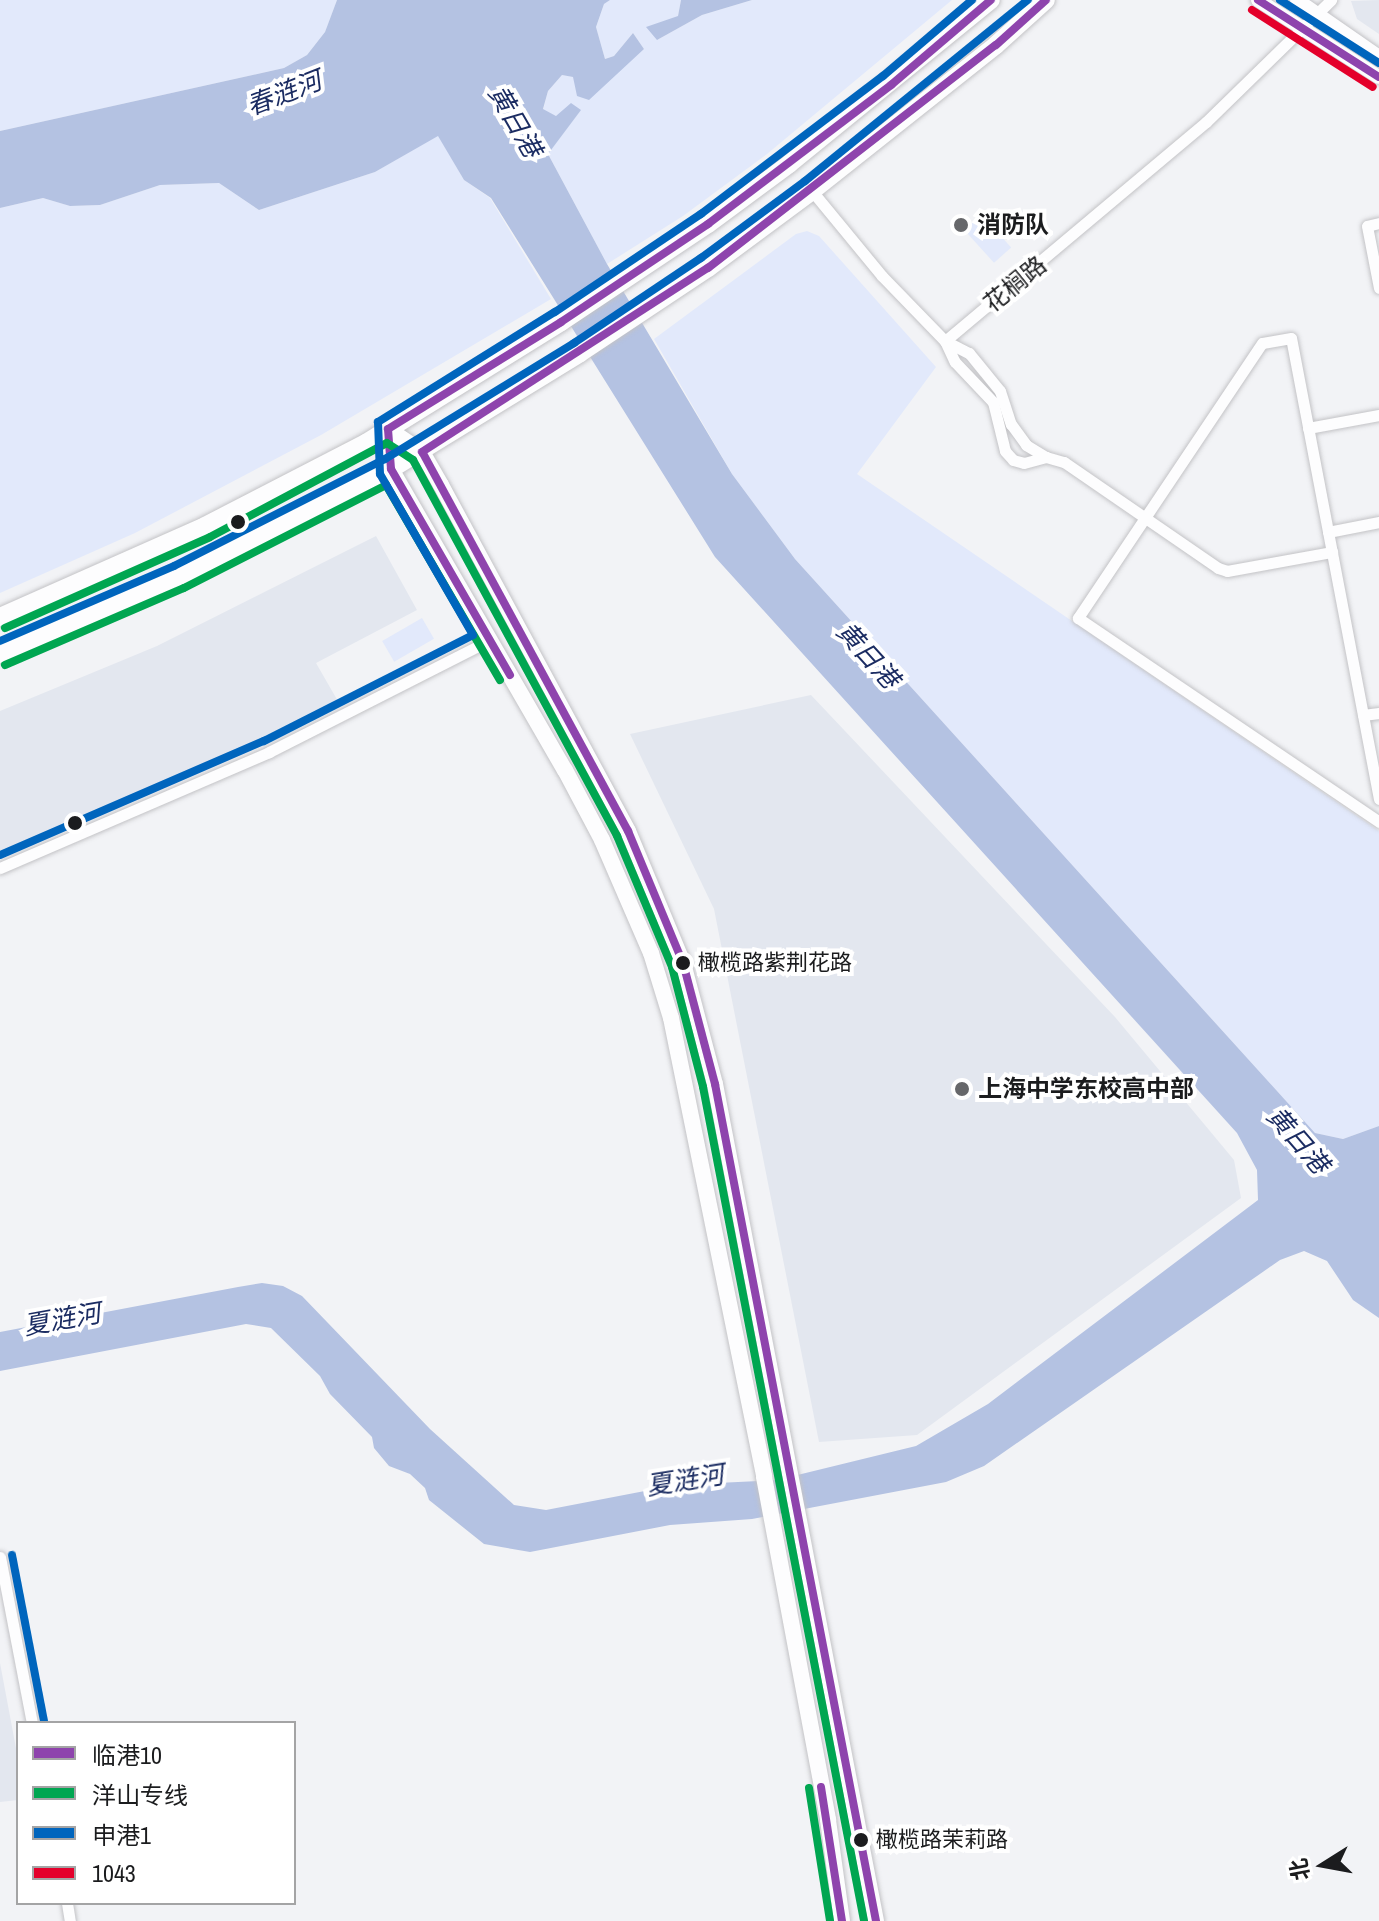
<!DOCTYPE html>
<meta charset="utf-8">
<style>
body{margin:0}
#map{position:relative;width:1379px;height:1921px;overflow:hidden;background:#f2f3f6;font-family:"Archivo Narrow","Noto Sans SC",sans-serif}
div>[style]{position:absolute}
.built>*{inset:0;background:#e3e7ef}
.green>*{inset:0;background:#e2e9fb;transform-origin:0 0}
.water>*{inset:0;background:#b4c2e2}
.roads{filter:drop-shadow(0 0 2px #c3c3c6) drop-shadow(0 0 2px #c3c3c6)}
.minor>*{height:11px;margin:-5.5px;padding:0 5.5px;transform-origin:5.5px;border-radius:5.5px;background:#fdfdfe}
.tertiary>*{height:14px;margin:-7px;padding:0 7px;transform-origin:7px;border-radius:7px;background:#fdfdfe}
.secondary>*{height:16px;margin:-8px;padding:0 8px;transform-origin:8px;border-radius:8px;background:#fdfdfe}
.primary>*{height:18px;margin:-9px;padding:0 9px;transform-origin:9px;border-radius:9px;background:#fdfdfe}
.bus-1>*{height:8px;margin:-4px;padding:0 4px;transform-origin:4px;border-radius:4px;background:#8e44ad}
.bus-2>*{height:8px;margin:-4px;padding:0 4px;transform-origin:4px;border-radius:4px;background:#00a651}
.bus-3>*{height:8px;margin:-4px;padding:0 4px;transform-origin:4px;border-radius:4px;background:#0065bd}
.bus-4>*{height:8px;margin:-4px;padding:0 4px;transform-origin:4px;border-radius:4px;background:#e4002b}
.dots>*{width:22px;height:22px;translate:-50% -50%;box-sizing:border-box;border:4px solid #fff;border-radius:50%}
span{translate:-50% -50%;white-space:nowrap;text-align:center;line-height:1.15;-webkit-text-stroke:8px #fff;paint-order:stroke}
.bus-label{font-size:22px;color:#1b1c1e}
.left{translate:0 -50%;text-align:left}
.poi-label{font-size:24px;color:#1b1c1e;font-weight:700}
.street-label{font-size:24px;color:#1b1c1e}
.water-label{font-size:26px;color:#1b2c62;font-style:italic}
.legend{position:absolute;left:16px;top:1721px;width:280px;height:184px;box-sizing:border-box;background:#fff;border:2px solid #a4a4a5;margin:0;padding:10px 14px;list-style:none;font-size:24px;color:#1b1c1e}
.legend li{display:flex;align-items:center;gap:16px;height:40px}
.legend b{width:40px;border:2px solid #a4a4a5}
.north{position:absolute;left:1283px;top:1825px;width:80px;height:80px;-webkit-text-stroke:6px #fff;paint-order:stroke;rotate:259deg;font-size:22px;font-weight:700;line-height:32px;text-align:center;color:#1b1c1e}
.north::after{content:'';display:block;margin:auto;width:28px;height:36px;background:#1b1c1e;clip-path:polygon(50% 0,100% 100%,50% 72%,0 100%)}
</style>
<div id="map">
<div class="built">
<div style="clip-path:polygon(1379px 0,1379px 34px,1357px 19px,1351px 1px)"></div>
<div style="clip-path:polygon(376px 536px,417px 610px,316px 663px,339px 703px,212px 764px,0 852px,0 711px,157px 646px)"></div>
<div style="clip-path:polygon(811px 695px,1115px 1017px,1234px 1160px,1241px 1198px,917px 1435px,819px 1442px,714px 909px,630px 734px)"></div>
<div style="clip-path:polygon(0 1663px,18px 1759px,18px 1800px,0 1802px)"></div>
</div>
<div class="green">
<div style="clip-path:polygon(0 0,337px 0,325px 32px,307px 55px,284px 68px,0 131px)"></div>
<div style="clip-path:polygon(610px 0,681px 0,678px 16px,657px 40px,702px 15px,752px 0,952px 0,767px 154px,683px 216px,607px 264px,548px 154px,556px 116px,543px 110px,548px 91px,562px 75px,574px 77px,644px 49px,633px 33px,614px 56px,605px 59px,596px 27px,604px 4px)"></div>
<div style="clip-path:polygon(438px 135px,464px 180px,490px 198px,551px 299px,321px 435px,135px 533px,0 593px,0 208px,43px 198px,70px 206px,100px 205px,160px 185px,219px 183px,259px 210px,375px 172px)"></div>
<div style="left:981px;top:214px;width:45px;height:23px;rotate:48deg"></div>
<div style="clip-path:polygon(807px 231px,819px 236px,936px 367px,857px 474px,1379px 831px,1379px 1126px,1343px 1139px,1315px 1133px,795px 559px,732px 474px,654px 339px,796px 234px)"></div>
<div style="left:422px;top:618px;width:24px;height:46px;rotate:60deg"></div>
</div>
<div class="water">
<div style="clip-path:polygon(337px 0,610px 0,604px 4px,596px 27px,605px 59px,614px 56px,633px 33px,644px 49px,589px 100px,577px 96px,573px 77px,562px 75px,548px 91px,543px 109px,556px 116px,571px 103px,581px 110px,548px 154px,607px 264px,732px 474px,795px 559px,1315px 1133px,1343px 1139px,1379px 1126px,1379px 1318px,1353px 1300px,1327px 1261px,1304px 1251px,1280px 1260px,984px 1466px,946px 1482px,752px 1519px,670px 1525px,530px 1552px,484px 1544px,429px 1500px,425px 1488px,410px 1474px,389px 1466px,374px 1448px,372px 1437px,330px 1394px,320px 1376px,271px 1328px,246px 1324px,0 1371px,0 1332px,238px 1287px,262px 1283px,283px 1286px,302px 1296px,430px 1429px,514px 1505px,546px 1510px,676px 1485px,777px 1480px,916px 1446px,988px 1404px,1258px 1200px,1257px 1170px,1237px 1133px,715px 557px,491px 198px,464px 180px,438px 136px,375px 172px,259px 210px,219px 183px,160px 185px,100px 205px,70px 206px,43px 198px,0 208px,0 131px,284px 68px,307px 55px,325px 32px)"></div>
<div style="clip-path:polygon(681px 0,752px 0,702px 15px,657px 40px,646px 27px,678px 16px)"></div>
</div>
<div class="roads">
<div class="minor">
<div style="left:812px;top:191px;width:110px;rotate:50.5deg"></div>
<div style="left:882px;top:276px;width:91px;rotate:45.9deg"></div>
<div style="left:945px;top:341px;width:341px;rotate:-40deg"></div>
<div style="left:1206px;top:122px;width:175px;rotate:-44.3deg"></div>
<div style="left:1379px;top:223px;width:12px;rotate:166deg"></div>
<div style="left:1367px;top:226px;width:63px;rotate:79deg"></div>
<div style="left:945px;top:341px;width:27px;rotate:27deg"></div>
<div style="left:969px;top:353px;width:49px;rotate:50.8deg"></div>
<div style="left:1000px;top:391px;width:35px;rotate:72deg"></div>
<div style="left:1011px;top:424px;width:26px;rotate:54deg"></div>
<div style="left:1026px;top:445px;width:23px;rotate:31deg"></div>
<div style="left:1046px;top:457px;width:19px;rotate:16deg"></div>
<div style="left:1064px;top:462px;width:187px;rotate:34.5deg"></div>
<div style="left:1218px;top:568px;width:9px;rotate:18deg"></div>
<div style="left:1227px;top:571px;width:107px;rotate:-10.3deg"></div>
<div style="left:945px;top:341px;width:23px;rotate:65deg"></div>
<div style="left:955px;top:362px;width:55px;rotate:46.5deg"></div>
<div style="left:993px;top:402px;width:50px;rotate:76.2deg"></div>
<div style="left:1005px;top:451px;width:12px;rotate:48deg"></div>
<div style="left:1013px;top:460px;width:11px;rotate:15deg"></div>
<div style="left:1024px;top:463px;width:23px;rotate:-15deg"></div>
<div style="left:1308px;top:428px;width:72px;rotate:-10.4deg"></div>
<div style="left:1328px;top:532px;width:52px;rotate:-11.1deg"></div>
<div style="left:1363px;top:715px;width:16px;rotate:-7deg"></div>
<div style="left:1379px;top:799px;width:469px;rotate:-100.8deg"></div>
<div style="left:1291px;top:338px;width:29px;rotate:170deg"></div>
<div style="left:1262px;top:343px;width:331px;rotate:123.8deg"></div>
<div style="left:1078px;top:618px;width:364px;rotate:34.1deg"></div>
<div style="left:0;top:868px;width:293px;rotate:-23.3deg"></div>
<div style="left:269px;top:752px;width:248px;rotate:-26.9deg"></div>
<div style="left:0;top:1557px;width:169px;rotate:79.1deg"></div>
<div style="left:67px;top:1903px;width:18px;rotate:81deg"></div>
</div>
<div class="tertiary">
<div style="left:1258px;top:0;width:143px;rotate:32.5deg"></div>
<div style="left:1297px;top:0;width:100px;rotate:34.8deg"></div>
</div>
<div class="secondary">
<div style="left:388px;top:429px;width:41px;rotate:34.1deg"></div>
<div style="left:422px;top:452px;width:38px;rotate:60deg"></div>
<div style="left:441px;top:485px;width:393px;rotate:61.6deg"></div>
<div style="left:628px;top:831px;width:143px;rotate:67.4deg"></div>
<div style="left:683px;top:963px;width:125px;rotate:75.2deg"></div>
<div style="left:715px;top:1084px;width:852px;rotate:79.11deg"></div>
<div style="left:388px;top:429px;width:40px;rotate:85.7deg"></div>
<div style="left:391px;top:469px;width:348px;rotate:60deg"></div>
<div style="left:565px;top:770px;width:79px;rotate:62.1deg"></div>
<div style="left:602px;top:840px;width:123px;rotate:66.6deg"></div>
<div style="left:651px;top:953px;width:68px;rotate:72.9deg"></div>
<div style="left:671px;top:1018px;width:468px;rotate:78.5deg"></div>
<div style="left:764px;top:1477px;width:349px;rotate:79.4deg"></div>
<div style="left:828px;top:1820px;width:102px;rotate:82.1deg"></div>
</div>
<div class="primary">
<div style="left:0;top:617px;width:224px;rotate:-23.9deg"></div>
<div style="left:205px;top:526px;width:181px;rotate:-27.3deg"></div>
<div style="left:366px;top:443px;width:229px;rotate:-31.8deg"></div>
<div style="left:561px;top:322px;width:177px;rotate:-33.7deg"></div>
<div style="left:708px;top:224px;width:101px;rotate:-36.5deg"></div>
<div style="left:789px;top:164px;width:260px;rotate:-39.1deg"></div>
<div style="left:0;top:654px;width:195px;rotate:-23.3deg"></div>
<div style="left:179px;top:577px;width:238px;rotate:-27deg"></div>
<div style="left:391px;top:469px;width:222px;rotate:-31.5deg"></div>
<div style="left:580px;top:353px;width:154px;rotate:-33.6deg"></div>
<div style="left:708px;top:268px;width:129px;rotate:-36.5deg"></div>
<div style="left:812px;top:191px;width:235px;rotate:-38.4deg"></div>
<div style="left:996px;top:45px;width:67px;rotate:-42deg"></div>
</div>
</div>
<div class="bus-1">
<div style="left:1258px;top:0;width:143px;rotate:32.5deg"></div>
<div style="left:510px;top:675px;width:238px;rotate:-120deg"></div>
<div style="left:391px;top:469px;width:40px;rotate:-94.3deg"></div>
<div style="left:388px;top:429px;width:203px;rotate:-31.7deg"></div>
<div style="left:561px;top:322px;width:177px;rotate:-33.7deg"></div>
<div style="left:708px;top:224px;width:230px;rotate:-37.2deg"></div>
<div style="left:891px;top:85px;width:131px;rotate:-40.4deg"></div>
<div style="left:821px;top:1787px;width:136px;rotate:81.1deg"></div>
<div style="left:876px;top:1921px;width:852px;rotate:-100.89deg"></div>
<div style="left:715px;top:1084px;width:125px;rotate:-104.8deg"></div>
<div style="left:683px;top:963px;width:143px;rotate:-112.6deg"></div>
<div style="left:628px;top:831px;width:431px;rotate:-118.5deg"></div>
<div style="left:422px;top:452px;width:340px;rotate:-32.8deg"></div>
<div style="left:708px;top:268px;width:364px;rotate:-37.8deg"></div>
<div style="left:996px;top:45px;width:67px;rotate:-42deg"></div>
</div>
<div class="bus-2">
<div style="left:5px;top:628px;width:224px;rotate:-23.9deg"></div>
<div style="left:210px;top:537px;width:200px;rotate:-28deg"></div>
<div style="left:387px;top:443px;width:31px;rotate:33deg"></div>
<div style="left:413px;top:460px;width:428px;rotate:61.5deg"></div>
<div style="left:617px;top:836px;width:142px;rotate:67.2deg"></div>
<div style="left:672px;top:967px;width:124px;rotate:75.5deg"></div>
<div style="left:703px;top:1087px;width:849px;rotate:79.07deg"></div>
<div style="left:5px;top:665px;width:195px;rotate:-23.3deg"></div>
<div style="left:184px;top:588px;width:227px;rotate:-27deg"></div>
<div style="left:386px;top:485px;width:226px;rotate:59.7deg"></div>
<div style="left:809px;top:1788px;width:135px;rotate:81deg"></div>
</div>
<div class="bus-3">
<div style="left:1280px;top:0;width:117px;rotate:32.5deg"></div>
<div style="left:0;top:641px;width:189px;rotate:-23.3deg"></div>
<div style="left:174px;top:566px;width:237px;rotate:-26.9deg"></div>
<div style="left:385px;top:459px;width:222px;rotate:-31.5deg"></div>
<div style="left:574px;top:343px;width:153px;rotate:-33.8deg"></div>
<div style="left:701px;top:258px;width:129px;rotate:-36.5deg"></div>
<div style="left:805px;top:181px;width:287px;rotate:-39.1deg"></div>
<div style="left:0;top:855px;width:288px;rotate:-23.4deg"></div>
<div style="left:264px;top:741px;width:234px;rotate:-26.9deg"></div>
<div style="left:473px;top:635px;width:186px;rotate:-120deg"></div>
<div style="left:380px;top:474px;width:52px;rotate:-92.2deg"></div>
<div style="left:378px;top:422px;width:208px;rotate:-31.9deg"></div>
<div style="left:555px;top:312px;width:176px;rotate:-33.9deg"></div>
<div style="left:701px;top:214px;width:228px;rotate:-37.2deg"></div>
<div style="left:883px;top:76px;width:117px;rotate:-40.5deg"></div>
<div style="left:12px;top:1555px;width:169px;rotate:79.1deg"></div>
</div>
<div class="bus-4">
<div style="left:1252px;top:10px;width:143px;rotate:32.5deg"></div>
</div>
<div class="dots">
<div style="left:961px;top:225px;background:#66676a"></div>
<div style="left:238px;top:522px;background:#1b1c1e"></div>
<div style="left:75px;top:823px;background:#1b1c1e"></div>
<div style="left:683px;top:963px;background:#1b1c1e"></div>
<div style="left:962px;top:1089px;background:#66676a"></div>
<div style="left:861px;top:1840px;background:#1b1c1e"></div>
</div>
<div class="bus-label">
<span class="left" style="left:698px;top:963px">橄榄路紫荆花路</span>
<span class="left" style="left:876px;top:1840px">橄榄路茉莉路</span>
</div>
<div class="poi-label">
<span class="left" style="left:977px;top:225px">消防队</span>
<span class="left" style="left:978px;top:1089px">上海中学东校高中部</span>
</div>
<div class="street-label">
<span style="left:1015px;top:284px;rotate:-39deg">花榈路</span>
</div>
<div class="water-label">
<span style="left:284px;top:93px;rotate:-21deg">春涟河</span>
<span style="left:515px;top:121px;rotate:60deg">黄日港</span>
<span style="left:868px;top:655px;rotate:48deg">黄日港</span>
<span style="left:1298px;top:1140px;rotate:49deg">黄日港</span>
<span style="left:62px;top:1319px;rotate:-10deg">夏涟河</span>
<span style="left:685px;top:1480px;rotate:-9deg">夏涟河</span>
</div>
<ul class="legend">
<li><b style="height:10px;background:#8e44ad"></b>临港10</li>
<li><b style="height:10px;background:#00a651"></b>洋山专线</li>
<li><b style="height:10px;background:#0065bd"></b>申港1</li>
<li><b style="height:10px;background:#e4002b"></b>1043</li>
</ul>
<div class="north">北</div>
</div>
